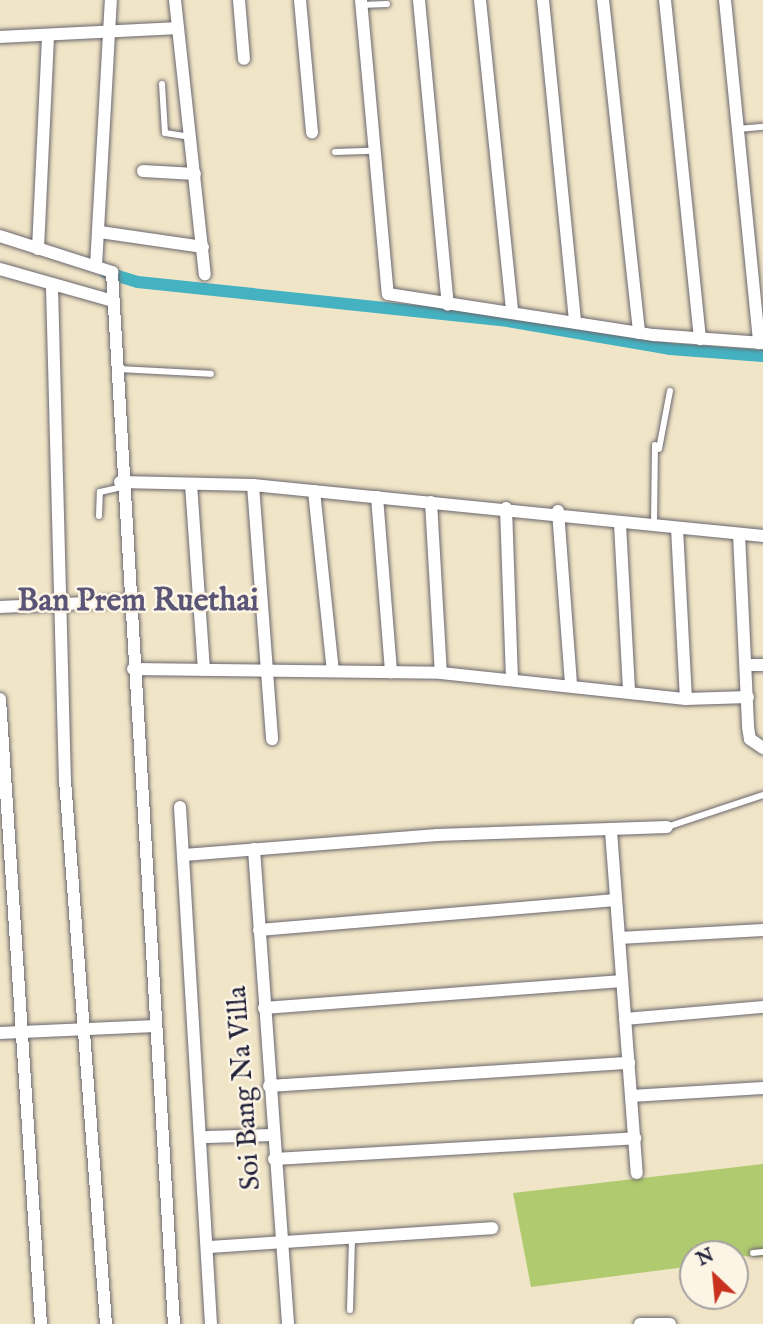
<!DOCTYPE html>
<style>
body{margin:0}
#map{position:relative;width:763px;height:1324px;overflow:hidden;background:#f1e5c7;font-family:"IM FELL English",serif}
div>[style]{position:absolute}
.green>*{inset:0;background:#b0ca70}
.canal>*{height:12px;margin:-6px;padding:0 6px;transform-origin:6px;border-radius:6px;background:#45b2c1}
.roads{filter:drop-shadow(0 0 2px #6a666c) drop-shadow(0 0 2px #6a666c)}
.lane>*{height:6px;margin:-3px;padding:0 3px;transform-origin:3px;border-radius:3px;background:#fff}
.street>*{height:12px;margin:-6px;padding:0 6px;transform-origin:6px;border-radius:6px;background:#fff}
span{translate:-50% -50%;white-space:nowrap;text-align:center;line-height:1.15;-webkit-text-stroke:5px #fcf5e5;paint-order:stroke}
.street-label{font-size:28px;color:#22223b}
.quarter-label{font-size:32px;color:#5a5576;font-weight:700}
.north{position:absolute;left:679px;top:1240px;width:70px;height:70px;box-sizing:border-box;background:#fcf5e5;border:2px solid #a5a1a1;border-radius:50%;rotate:334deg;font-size:19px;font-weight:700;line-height:28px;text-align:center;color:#22223b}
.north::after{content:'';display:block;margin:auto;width:24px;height:32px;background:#c8321e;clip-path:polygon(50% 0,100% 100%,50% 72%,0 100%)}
</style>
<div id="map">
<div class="green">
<div style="clip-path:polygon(763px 1164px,763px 1257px,693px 1254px,693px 1266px,531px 1287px,513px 1193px)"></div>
</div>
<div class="canal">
<div style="left:105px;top:272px;width:34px;rotate:17deg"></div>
<div style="left:138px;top:282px;width:366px;rotate:6deg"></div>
<div style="left:502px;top:320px;width:170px;rotate:9.8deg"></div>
<div style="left:670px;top:349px;width:93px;rotate:4.3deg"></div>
</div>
<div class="roads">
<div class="lane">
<div style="left:361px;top:5px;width:26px;rotate:-2deg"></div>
<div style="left:162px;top:84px;width:49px;rotate:86.5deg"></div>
<div style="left:165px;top:133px;width:26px;rotate:9deg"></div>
<div style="left:738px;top:129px;width:25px;rotate:-5deg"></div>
<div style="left:335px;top:152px;width:37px;rotate:-2deg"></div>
<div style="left:117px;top:369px;width:94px;rotate:3deg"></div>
<div style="left:659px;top:449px;width:59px;rotate:-79.3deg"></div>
<div style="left:99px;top:516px;width:24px;rotate:-88deg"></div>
<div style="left:100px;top:492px;width:22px;rotate:-13deg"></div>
<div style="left:654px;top:525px;width:80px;rotate:-89.3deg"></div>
<div style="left:667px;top:827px;width:101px;rotate:-18.4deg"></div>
<div style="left:753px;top:1253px;width:10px;rotate:-6deg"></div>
<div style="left:350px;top:1310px;width:72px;rotate:-88.4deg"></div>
</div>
<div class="street">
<div style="left:175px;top:0;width:276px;rotate:83.8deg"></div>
<div style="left:239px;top:0;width:59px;rotate:85.2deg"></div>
<div style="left:300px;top:0;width:133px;rotate:84.8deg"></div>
<div style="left:361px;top:0;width:295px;rotate:84.8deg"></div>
<div style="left:388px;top:294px;width:269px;rotate:8.8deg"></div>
<div style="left:654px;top:335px;width:109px;rotate:4.2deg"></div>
<div style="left:419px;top:0;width:306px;rotate:84.6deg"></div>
<div style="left:480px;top:0;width:313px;rotate:84.1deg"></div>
<div style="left:543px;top:0;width:323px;rotate:84.3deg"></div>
<div style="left:603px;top:0;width:335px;rotate:83.8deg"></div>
<div style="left:665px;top:0;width:341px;rotate:84.1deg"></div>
<div style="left:725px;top:0;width:345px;rotate:84.3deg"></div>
<div style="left:0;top:37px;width:178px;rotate:-2.9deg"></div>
<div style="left:143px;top:171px;width:52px;rotate:3.3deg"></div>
<div style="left:100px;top:232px;width:104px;rotate:8.3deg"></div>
<div style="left:0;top:236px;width:118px;rotate:17.8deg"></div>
<div style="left:112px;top:272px;width:1054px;rotate:86.63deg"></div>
<div style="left:38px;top:249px;width:212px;rotate:-87.3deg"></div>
<div style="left:96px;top:266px;width:266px;rotate:-86.8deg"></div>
<div style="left:0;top:269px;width:117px;rotate:15.8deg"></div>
<div style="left:52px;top:287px;width:493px;rotate:88.5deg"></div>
<div style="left:65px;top:780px;width:546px;rotate:85.69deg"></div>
<div style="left:120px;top:482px;width:133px;rotate:1.3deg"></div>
<div style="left:253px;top:485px;width:513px;rotate:5.71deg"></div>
<div style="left:191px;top:484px;width:186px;rotate:86deg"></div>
<div style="left:253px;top:485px;width:255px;rotate:85.7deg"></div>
<div style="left:314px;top:491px;width:181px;rotate:84deg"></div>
<div style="left:377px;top:497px;width:176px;rotate:85.4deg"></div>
<div style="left:431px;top:502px;width:171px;rotate:86.7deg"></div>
<div style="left:506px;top:508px;width:171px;rotate:88deg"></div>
<div style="left:558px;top:511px;width:173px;rotate:85.7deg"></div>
<div style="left:620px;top:524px;width:165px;rotate:86.9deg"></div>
<div style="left:677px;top:528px;width:171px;rotate:87deg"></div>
<div style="left:739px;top:534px;width:193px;rotate:87.3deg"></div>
<div style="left:748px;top:727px;width:12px;rotate:81deg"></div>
<div style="left:750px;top:739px;width:16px;rotate:35deg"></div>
<div style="left:0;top:607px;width:130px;rotate:-2.6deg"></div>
<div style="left:747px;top:665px;width:16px"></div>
<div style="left:133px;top:669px;width:308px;rotate:0.7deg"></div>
<div style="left:441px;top:673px;width:246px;rotate:6.1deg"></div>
<div style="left:686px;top:699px;width:62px;rotate:-1.8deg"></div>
<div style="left:0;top:699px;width:626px;rotate:86.25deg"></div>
<div style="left:180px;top:807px;width:518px;rotate:86.57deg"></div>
<div style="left:611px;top:831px;width:343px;rotate:85.7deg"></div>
<div style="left:254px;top:849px;width:476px;rotate:85.9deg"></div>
<div style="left:184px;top:855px;width:254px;rotate:-4.5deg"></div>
<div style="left:437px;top:835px;width:230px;rotate:-2deg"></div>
<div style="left:259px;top:930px;width:358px;rotate:-4.8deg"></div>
<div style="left:619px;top:938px;width:144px;rotate:-3.2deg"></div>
<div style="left:264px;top:1008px;width:359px;rotate:-4.3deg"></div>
<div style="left:625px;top:1019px;width:139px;rotate:-5deg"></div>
<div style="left:0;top:1033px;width:155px;rotate:-2.6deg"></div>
<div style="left:269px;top:1086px;width:361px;rotate:-3.7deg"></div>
<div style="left:631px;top:1096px;width:132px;rotate:-3.5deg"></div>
<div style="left:207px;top:1137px;width:66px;rotate:-1.7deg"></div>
<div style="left:274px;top:1159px;width:362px;rotate:-3.3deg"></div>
<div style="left:208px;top:1247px;width:285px;rotate:-3.8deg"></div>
<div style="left:640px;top:1324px;width:30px"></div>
</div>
</div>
<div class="street-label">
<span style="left:245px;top:1088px;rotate:-94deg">Soi Bang Na Villa</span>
</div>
<div class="quarter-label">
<span style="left:138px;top:602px">Ban Prem Ruethai</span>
</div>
<div class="north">N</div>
</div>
